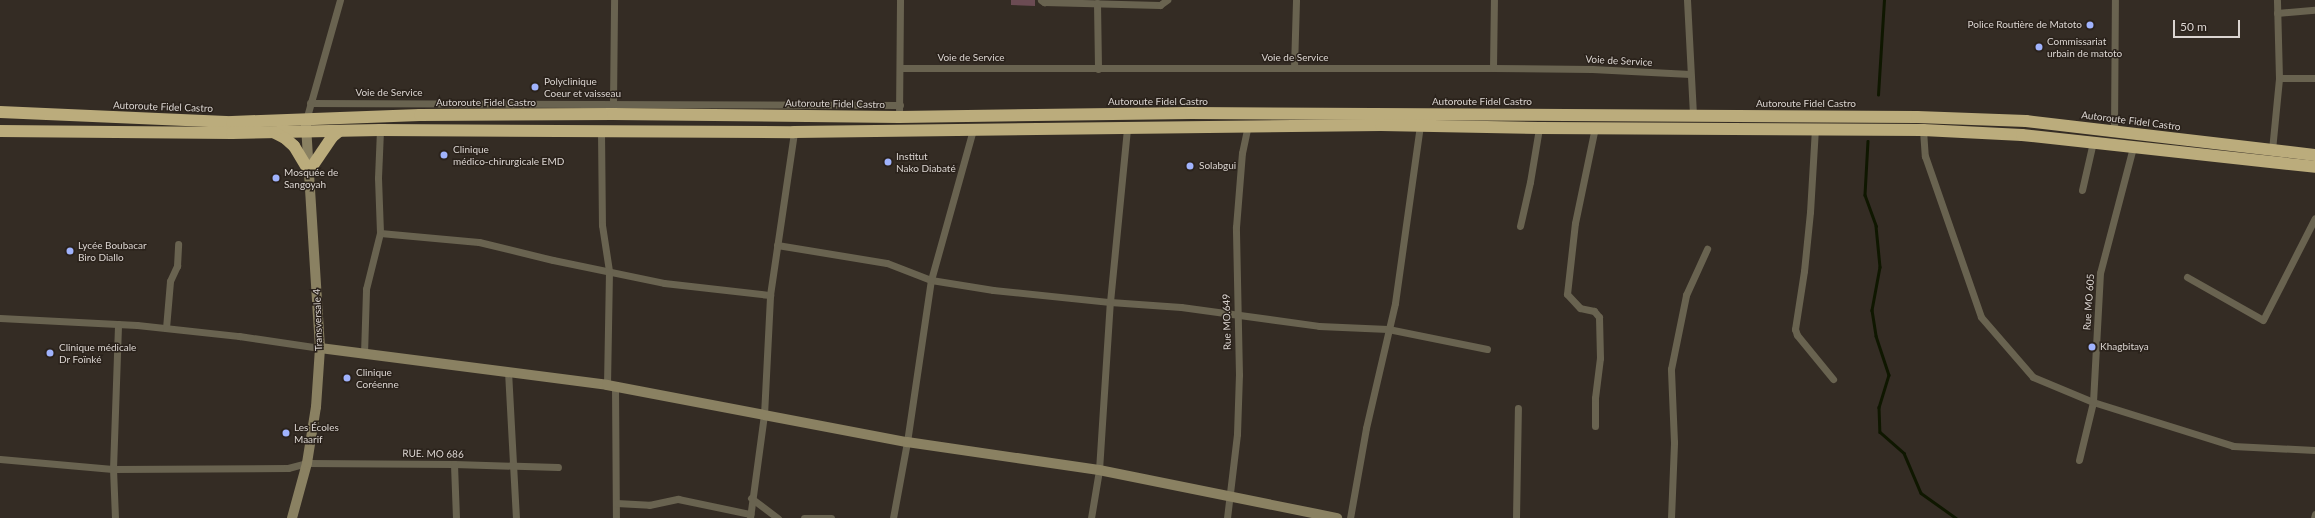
<!DOCTYPE html>
<meta charset="utf-8">
<style>
body{margin:0}
#map{position:relative;width:2315px;height:518px;overflow:hidden;background:#342c24;font-family:Lato,sans-serif}
div>[style]{position:absolute}
.green>*{inset:0;background:#6b4b53}
.stream>*{height:2.5px;margin:-1.25px;padding:0 1.25px;transform-origin:1.25px;border-radius:1.25px;background:#0f1700}
.street>*{height:7px;margin:-3.5px;padding:0 3.5px;transform-origin:3.5px;border-radius:3.5px;background:#696350}
.secondary>*{height:10px;margin:-5px;padding:0 5px;transform-origin:5px;border-radius:5px;background:#8a8162}
.highway>*{height:12px;margin:-6px;padding:0 6px;transform-origin:6px;border-radius:6px;background:#bbac7c}
.dots>*{width:11px;height:11px;translate:-50% -50%;box-sizing:border-box;border:2px solid #2a221b;border-radius:50%}
span{translate:-50% -50%;white-space:nowrap;text-align:center;line-height:1.15;-webkit-text-stroke:3px #2a221b;paint-order:stroke}
.poi-label{font-size:10px;color:#dbd5d1}
.right{translate:-100% -50%;text-align:right}
.left{translate:0 -50%;text-align:left}
.street-label{font-size:10px;color:#dbd5d1}
.scale{position:absolute;left:2173px;top:20px;width:67px;height:18px;box-sizing:border-box;border:2px solid #dbd5d1;border-top:0;padding-left:5px;font-size:12px;line-height:14px;white-space:nowrap;color:#dbd5d1;-webkit-text-stroke:3px #2a221b;paint-order:stroke}
</style>
<div id="map">
<div class="green">
<div style="clip-path:polygon(1011px 0,1035px 0,1035px 6px,1011px 5px)"></div>
</div>
<div class="stream">
<div style="left:1878px;top:95px;width:95px;rotate:-86.4deg"></div>
<div style="left:1868px;top:141px;width:54px;rotate:93.2deg"></div>
<div style="left:1865px;top:195px;width:33px;rotate:70deg"></div>
<div style="left:1876px;top:226px;width:41px;rotate:84.4deg"></div>
<div style="left:1880px;top:267px;width:44px;rotate:100.5deg"></div>
<div style="left:1872px;top:310px;width:26px;rotate:81deg"></div>
<div style="left:1876px;top:336px;width:41px;rotate:71.6deg"></div>
<div style="left:1889px;top:375px;width:34px;rotate:107deg"></div>
<div style="left:1879px;top:407px;width:25px;rotate:88deg"></div>
<div style="left:1880px;top:432px;width:32px;rotate:41deg"></div>
<div style="left:1904px;top:453px;width:43px;rotate:67deg"></div>
<div style="left:1921px;top:493px;width:43px;rotate:35.5deg"></div>
</div>
<div class="street">
<div style="left:1041px;top:0;width:4px;rotate:34deg"></div>
<div style="left:1044px;top:2px;width:116px;rotate:1.5deg"></div>
<div style="left:1160px;top:5px;width:9px;rotate:-36deg"></div>
<div style="left:1687px;top:0;width:115px;rotate:87deg"></div>
<div style="left:1097px;top:3px;width:66px;rotate:89.1deg"></div>
<div style="left:2277px;top:13px;width:38px;rotate:-5deg"></div>
<div style="left:900px;top:68px;width:593px"></div>
<div style="left:1493px;top:68px;width:99px;rotate:0.6deg"></div>
<div style="left:1592px;top:69px;width:98px;rotate:2.9deg"></div>
<div style="left:1294px;top:68px;width:68px;rotate:-88.3deg"></div>
<div style="left:1493px;top:68px;width:68px;rotate:-89.2deg"></div>
<div style="left:2279px;top:78px;width:36px"></div>
<div style="left:310px;top:103px;width:590px;rotate:0.19deg"></div>
<div style="left:613px;top:104px;width:104px;rotate:-89.4deg"></div>
<div style="left:899px;top:117px;width:117px;rotate:-89.5deg"></div>
<div style="left:306px;top:120px;width:125px;rotate:-74.2deg"></div>
<div style="left:1815px;top:128px;width:84px;rotate:93.4deg"></div>
<div style="left:1810px;top:212px;width:59px;rotate:95.8deg"></div>
<div style="left:1804px;top:271px;width:59px;rotate:98.8deg"></div>
<div style="left:1795px;top:329px;width:6px;rotate:72deg"></div>
<div style="left:1797px;top:335px;width:57px;rotate:50.7deg"></div>
<div style="left:380px;top:130px;width:48px;rotate:92.4deg"></div>
<div style="left:378px;top:178px;width:55px;rotate:87.9deg"></div>
<div style="left:380px;top:233px;width:99px;rotate:5.2deg"></div>
<div style="left:479px;top:242px;width:76px;rotate:13.7deg"></div>
<div style="left:553px;top:260px;width:113px;rotate:11.7deg"></div>
<div style="left:664px;top:283px;width:107px;rotate:6.5deg"></div>
<div style="left:1923px;top:130px;width:26px;rotate:86deg"></div>
<div style="left:1925px;top:156px;width:170px;rotate:70.8deg"></div>
<div style="left:1981px;top:317px;width:79px;rotate:49.1deg"></div>
<div style="left:2033px;top:377px;width:65px;rotate:22.6deg"></div>
<div style="left:2093px;top:402px;width:147px;rotate:17.4deg"></div>
<div style="left:2233px;top:446px;width:82px;rotate:2.8deg"></div>
<div style="left:2114px;top:131px;width:131px;rotate:-89.6deg"></div>
<div style="left:601px;top:132px;width:93px;rotate:89.4deg"></div>
<div style="left:602px;top:225px;width:47px;rotate:81.3deg"></div>
<div style="left:609px;top:271px;width:114px;rotate:91deg"></div>
<div style="left:2272px;top:150px;width:72px;rotate:-84.4deg"></div>
<div style="left:2279px;top:78px;width:78px;rotate:-91.5deg"></div>
<div style="left:2082px;top:190px;width:49px;rotate:-77.1deg"></div>
<div style="left:1520px;top:226px;width:45px;rotate:-77.2deg"></div>
<div style="left:1530px;top:182px;width:55px;rotate:-80.5deg"></div>
<div style="left:777px;top:245px;width:111px;rotate:9.3deg"></div>
<div style="left:887px;top:263px;width:47px;rotate:21.1deg"></div>
<div style="left:931px;top:280px;width:63px;rotate:9.2deg"></div>
<div style="left:993px;top:290px;width:118px;rotate:5.9deg"></div>
<div style="left:1110px;top:302px;width:71px;rotate:4deg"></div>
<div style="left:1181px;top:307px;width:139px;rotate:7.8deg"></div>
<div style="left:1319px;top:326px;width:69px;rotate:2.5deg"></div>
<div style="left:1388px;top:329px;width:101px;rotate:11.4deg"></div>
<div style="left:2187px;top:277px;width:87px;rotate:29.5deg"></div>
<div style="left:2263px;top:320px;width:114px;rotate:-63deg"></div>
<div style="left:0;top:318px;width:137px;rotate:2.9deg"></div>
<div style="left:137px;top:325px;width:103px;rotate:6.2deg"></div>
<div style="left:239px;top:336px;width:82px;rotate:8.4deg"></div>
<div style="left:166px;top:328px;width:47px;rotate:-85.1deg"></div>
<div style="left:170px;top:281px;width:17px;rotate:-65deg"></div>
<div style="left:177px;top:266px;width:22px;rotate:-87deg"></div>
<div style="left:364px;top:354px;width:65px;rotate:-88.2deg"></div>
<div style="left:366px;top:289px;width:58px;rotate:-76deg"></div>
<div style="left:508px;top:371px;width:147px;rotate:86.9deg"></div>
<div style="left:615px;top:386px;width:132px;rotate:89.6deg"></div>
<div style="left:1595px;top:426px;width:28px;rotate:-90deg"></div>
<div style="left:1595px;top:398px;width:40px;rotate:-82.9deg"></div>
<div style="left:1600px;top:358px;width:41px;rotate:-91.4deg"></div>
<div style="left:1599px;top:317px;width:8px;rotate:-130deg"></div>
<div style="left:1594px;top:311px;width:14px;rotate:-168deg"></div>
<div style="left:1580px;top:308px;width:19px;rotate:-133deg"></div>
<div style="left:1567px;top:294px;width:71px;rotate:-83.6deg"></div>
<div style="left:1575px;top:223px;width:98px;rotate:-78.2deg"></div>
<div style="left:0;top:459px;width:113px;rotate:5.1deg"></div>
<div style="left:113px;top:469px;width:175px;rotate:-0.3deg"></div>
<div style="left:288px;top:468px;width:20px;rotate:-15deg"></div>
<div style="left:307px;top:463px;width:147px;rotate:0.4deg"></div>
<div style="left:454px;top:464px;width:104px;rotate:1.7deg"></div>
<div style="left:2079px;top:460px;width:60px;rotate:-76.4deg"></div>
<div style="left:2093px;top:402px;width:129px;rotate:-86.9deg"></div>
<div style="left:2100px;top:273px;width:130px;rotate:-75.3deg"></div>
<div style="left:454px;top:464px;width:54px;rotate:87.9deg"></div>
<div style="left:751px;top:498px;width:34px;rotate:37deg"></div>
<div style="left:616px;top:503px;width:33px;rotate:3deg"></div>
<div style="left:649px;top:505px;width:30px;rotate:-12deg"></div>
<div style="left:678px;top:499px;width:74px;rotate:11.8deg"></div>
<div style="left:115px;top:518px;width:49px;rotate:-92.3deg"></div>
<div style="left:113px;top:469px;width:145px;rotate:-88deg"></div>
<div style="left:750px;top:518px;width:104px;rotate:-82.3deg"></div>
<div style="left:764px;top:415px;width:120px;rotate:-87.1deg"></div>
<div style="left:770px;top:295px;width:165px;rotate:-81.6deg"></div>
<div style="left:804px;top:518px;width:27px"></div>
<div style="left:893px;top:518px;width:77px;rotate:-79.6deg"></div>
<div style="left:907px;top:442px;width:164px;rotate:-81.6deg"></div>
<div style="left:931px;top:280px;width:156px;rotate:-74.4deg"></div>
<div style="left:1091px;top:518px;width:49px;rotate:-80.5deg"></div>
<div style="left:1099px;top:470px;width:168px;rotate:-86.3deg"></div>
<div style="left:1110px;top:302px;width:175px;rotate:-84.4deg"></div>
<div style="left:1227px;top:518px;width:85px;rotate:-83.2deg"></div>
<div style="left:1237px;top:434px;width:59px;rotate:-88.1deg"></div>
<div style="left:1239px;top:375px;width:148px;rotate:-91.2deg"></div>
<div style="left:1236px;top:227px;width:74px;rotate:-85.4deg"></div>
<div style="left:1242px;top:153px;width:29px;rotate:-78deg"></div>
<div style="left:1350px;top:518px;width:91px;rotate:-79.9deg"></div>
<div style="left:1366px;top:428px;width:128px;rotate:-76.9deg"></div>
<div style="left:1395px;top:303px;width:179px;rotate:-82deg"></div>
<div style="left:1516px;top:518px;width:110px;rotate:-89deg"></div>
<div style="left:1671px;top:518px;width:76px;rotate:-87.7deg"></div>
<div style="left:1674px;top:442px;width:73px;rotate:-92.4deg"></div>
<div style="left:1671px;top:369px;width:76px;rotate:-78.5deg"></div>
<div style="left:1686px;top:295px;width:51px;rotate:-65.5deg"></div>
<div style="left:2314px;top:518px;width:4px;rotate:-76deg"></div>
</div>
<div class="secondary">
<div style="left:320px;top:348px;width:289px;rotate:7.3deg"></div>
<div style="left:607px;top:385px;width:305px;rotate:10.8deg"></div>
<div style="left:907px;top:442px;width:194px;rotate:8.3deg"></div>
<div style="left:1099px;top:470px;width:243px;rotate:11.4deg"></div>
<div style="left:292px;top:518px;width:57px;rotate:-74.7deg"></div>
<div style="left:307px;top:463px;width:57px;rotate:-80.9deg"></div>
<div style="left:316px;top:407px;width:59px;rotate:-86.1deg"></div>
<div style="left:320px;top:348px;width:224px;rotate:-93.6deg"></div>
</div>
<div class="highway">
<div style="left:0;top:112px;width:232px;rotate:2.5deg"></div>
<div style="left:232px;top:122px;width:188px;rotate:-2.1deg"></div>
<div style="left:420px;top:115px;width:193px;rotate:-0.3deg"></div>
<div style="left:613px;top:114px;width:286px;rotate:0.6deg"></div>
<div style="left:899px;top:117px;width:292px;rotate:-0.8deg"></div>
<div style="left:1191px;top:113px;width:726px;rotate:0.32deg"></div>
<div style="left:1917px;top:117px;width:109px;rotate:2.1deg"></div>
<div style="left:2026px;top:121px;width:291px;rotate:6.7deg"></div>
<div style="left:0;top:131px;width:232px;rotate:0.5deg"></div>
<div style="left:232px;top:133px;width:148px;rotate:-1.2deg"></div>
<div style="left:380px;top:130px;width:414px;rotate:0.3deg"></div>
<div style="left:794px;top:132px;width:587px;rotate:-0.68deg"></div>
<div style="left:1381px;top:125px;width:158px;rotate:1.1deg"></div>
<div style="left:1539px;top:128px;width:384px;rotate:0.3deg"></div>
<div style="left:1923px;top:130px;width:99px;rotate:2.9deg"></div>
<div style="left:2022px;top:135px;width:295px;rotate:6.2deg"></div>
<div style="left:275px;top:133px;width:11px;rotate:27deg"></div>
<div style="left:285px;top:138px;width:12px;rotate:42deg"></div>
<div style="left:294px;top:146px;width:29px;rotate:59deg"></div>
<div style="left:309px;top:171px;width:41px;rotate:-55.9deg"></div>
<div style="left:332px;top:137px;width:8px;rotate:-40deg"></div>
</div>
<div class="dots">
<div style="left:2090px;top:25px;background:#a0b3fd"></div>
<div style="left:2039px;top:47px;background:#a0b3fd"></div>
<div style="left:535px;top:87px;background:#a0b3fd"></div>
<div style="left:444px;top:155px;background:#a0b3fd"></div>
<div style="left:888px;top:162px;background:#a0b3fd"></div>
<div style="left:1190px;top:166px;background:#a0b3fd"></div>
<div style="left:276px;top:178px;background:#a0b3fd"></div>
<div style="left:70px;top:251px;background:#a0b3fd"></div>
<div style="left:2092px;top:347px;background:#a0b3fd"></div>
<div style="left:50px;top:353px;background:#a0b3fd"></div>
<div style="left:347px;top:378px;background:#a0b3fd"></div>
<div style="left:286px;top:433px;background:#a0b3fd"></div>
</div>
<div class="poi-label">
<span class="right" style="left:2082px;top:25px">Police Routière de Matoto</span>
<span class="left" style="left:2047px;top:47px">Commissariat<br>urbain de matoto</span>
<span class="left" style="left:544px;top:87px">Polyclinique<br>Coeur et vaisseau</span>
<span class="left" style="left:453px;top:155px">Clinique<br>médico-chirurgicale EMD</span>
<span class="left" style="left:896px;top:162px">Institut<br>Nako Diabaté</span>
<span class="left" style="left:1199px;top:166px">Solabgui</span>
<span class="left" style="left:284px;top:178px">Mosquée de<br>Sangoyah</span>
<span class="left" style="left:78px;top:251px">Lycée Boubacar<br>Biro Diallo</span>
<span class="left" style="left:59px;top:353px">Clinique médicale<br>Dr Foïnké</span>
<span class="left" style="left:2100px;top:347px">Khagbitaya</span>
<span class="left" style="left:356px;top:378px">Clinique<br>Coréenne</span>
<span class="left" style="left:294px;top:433px">Les Écoles<br>Maarif</span>
</div>
<div class="street-label">
<span style="left:971px;top:58px">Voie de Service</span>
<span style="left:1295px;top:58px">Voie de Service</span>
<span style="left:1619px;top:61px;rotate:3deg">Voie de Service</span>
<span style="left:389px;top:93px">Voie de Service</span>
<span style="left:1158px;top:102px">Autoroute Fidel Castro</span>
<span style="left:1482px;top:102px">Autoroute Fidel Castro</span>
<span style="left:486px;top:103px">Autoroute Fidel Castro</span>
<span style="left:835px;top:104px;rotate:1deg">Autoroute Fidel Castro</span>
<span style="left:1806px;top:104px">Autoroute Fidel Castro</span>
<span style="left:163px;top:107px;rotate:2deg">Autoroute Fidel Castro</span>
<span style="left:2131px;top:121px;rotate:7deg">Autoroute Fidel Castro</span>
<span style="left:2089px;top:302px;rotate:-86deg">Rue MO 605</span>
<span style="left:318px;top:320px;rotate:-92deg">Transversale 4</span>
<span style="left:1227px;top:322px;rotate:-91deg">Rue MO.649</span>
<span style="left:433px;top:454px;rotate:1deg">RUE. MO 686</span>
</div>
<div class="scale">50 m</div>
</div>
